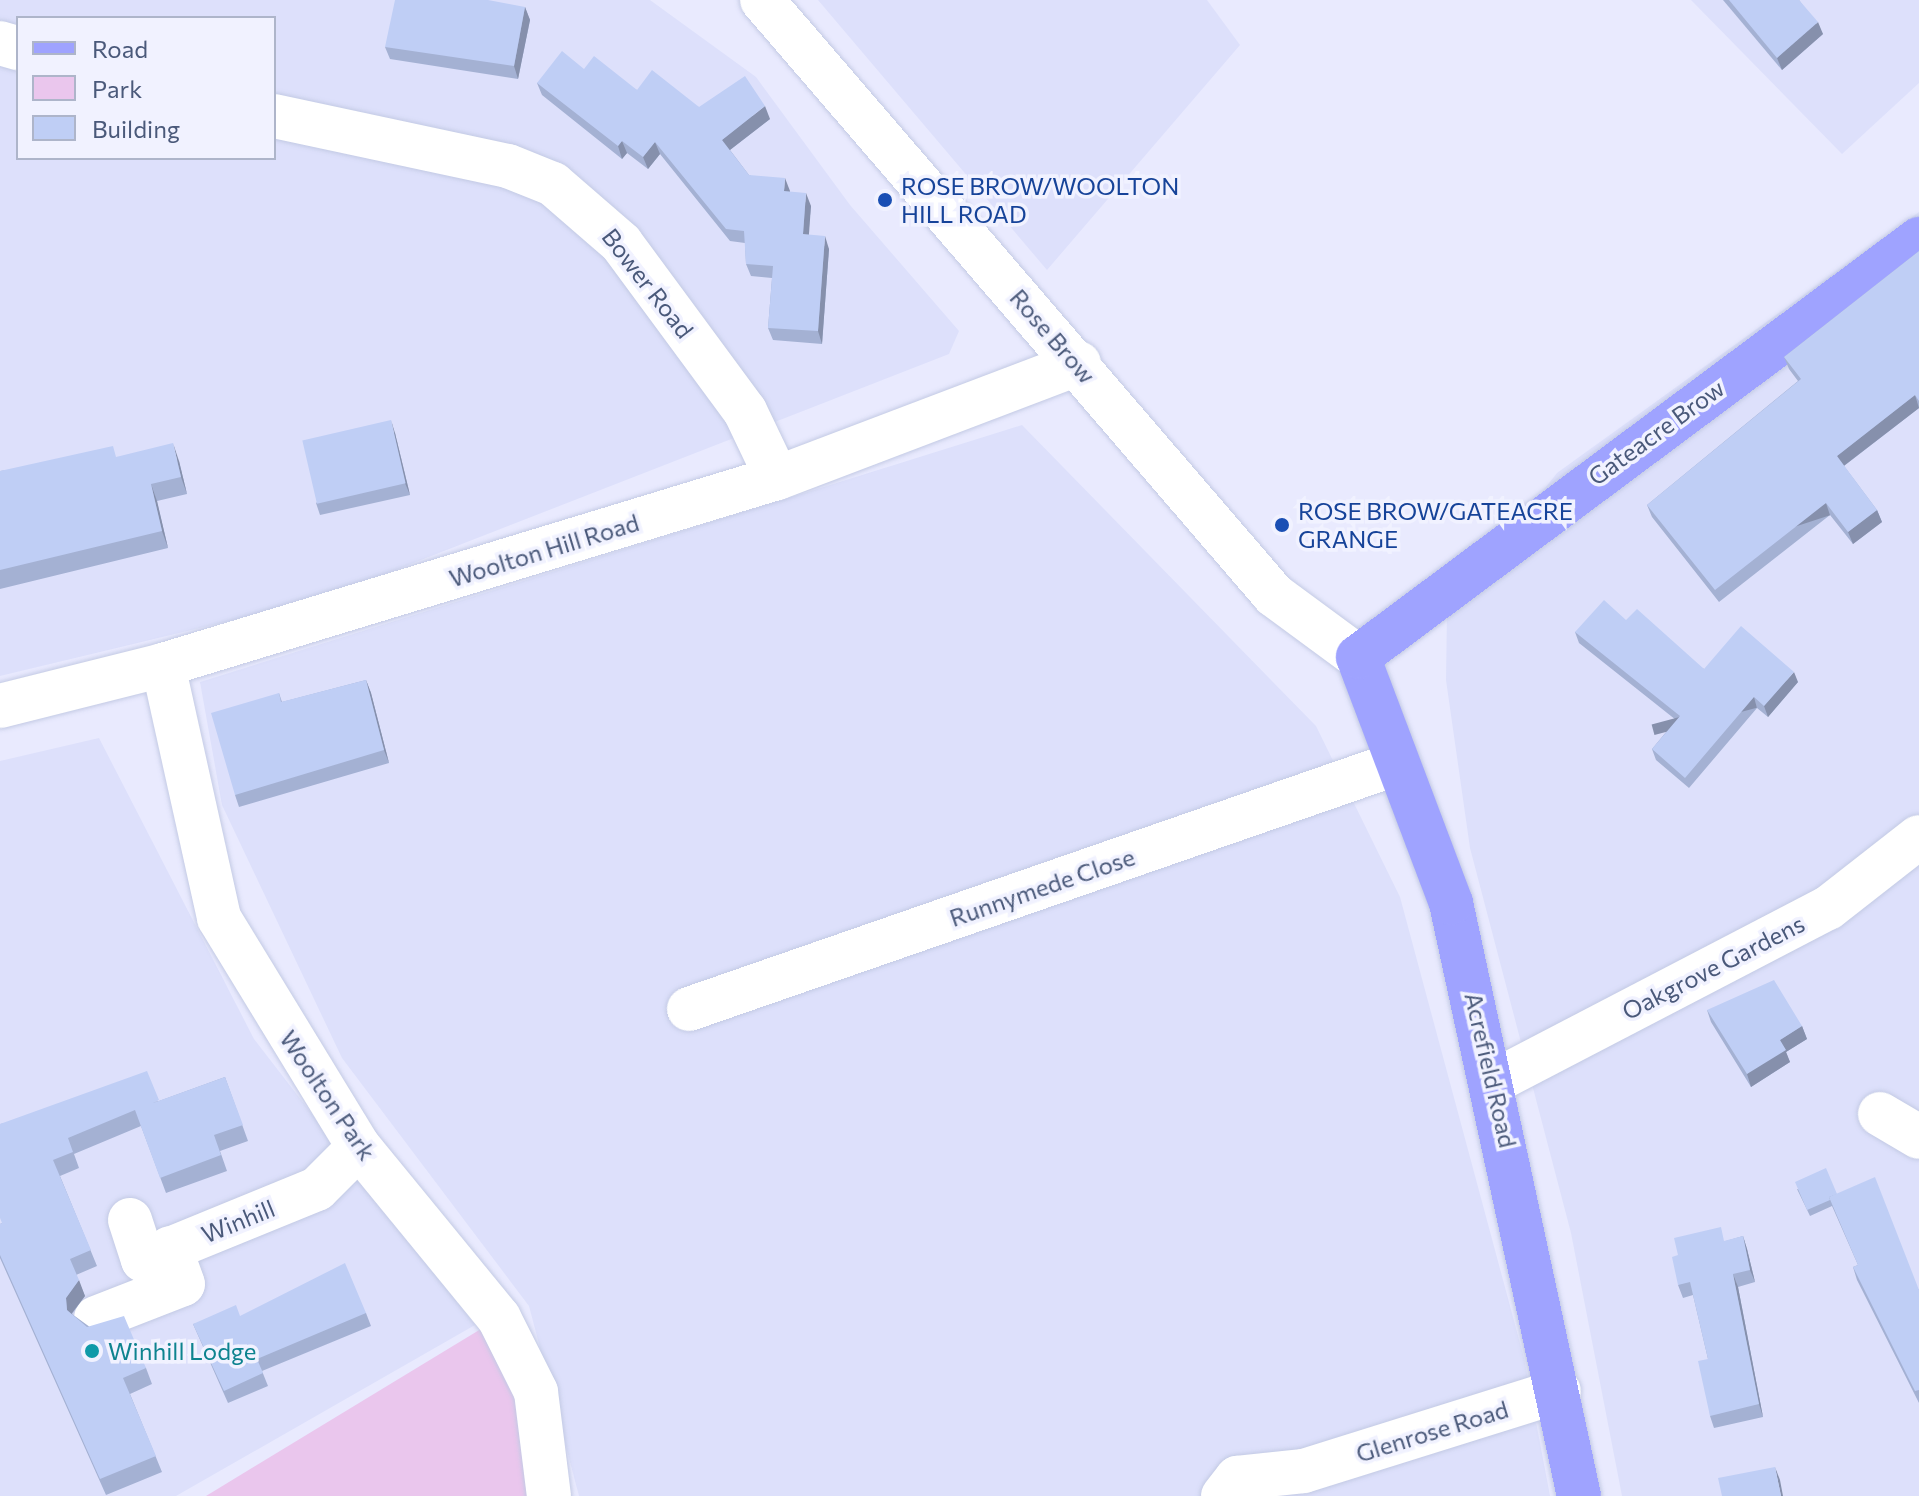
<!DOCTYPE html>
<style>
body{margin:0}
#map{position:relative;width:1919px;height:1496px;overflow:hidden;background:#e9eafe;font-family:Commissioner,sans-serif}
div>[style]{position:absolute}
.residential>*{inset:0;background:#dde0fb}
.green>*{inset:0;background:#eac6ed}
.roads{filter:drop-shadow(0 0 2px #c3cae4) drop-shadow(0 0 2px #c3cae4)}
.minor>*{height:44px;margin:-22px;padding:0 22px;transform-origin:22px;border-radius:22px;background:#fff}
.major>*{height:44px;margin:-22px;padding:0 22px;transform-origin:22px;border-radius:22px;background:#9fa3ff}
.wall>*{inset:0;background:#a4b1d3}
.shaded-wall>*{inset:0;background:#8690ac;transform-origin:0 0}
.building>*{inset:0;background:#bfcef5;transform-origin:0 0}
.dots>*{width:22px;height:22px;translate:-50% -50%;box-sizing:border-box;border:4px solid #f1f2ff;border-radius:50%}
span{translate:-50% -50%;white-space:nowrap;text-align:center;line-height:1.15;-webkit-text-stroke:7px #f1f2ff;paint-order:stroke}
.transit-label{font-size:24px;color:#164399}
.left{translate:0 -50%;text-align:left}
.street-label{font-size:24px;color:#4a597a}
.culture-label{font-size:24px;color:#0d838f}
.legend{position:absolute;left:16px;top:16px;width:260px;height:144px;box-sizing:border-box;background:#f1f2ff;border:2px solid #aeb5ca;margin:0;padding:10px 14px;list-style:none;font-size:24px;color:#4a597a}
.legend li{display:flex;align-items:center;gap:16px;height:40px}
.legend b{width:40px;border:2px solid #aeb5ca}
</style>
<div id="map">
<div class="residential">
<div style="clip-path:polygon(evenodd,0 0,650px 0,756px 77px,850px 205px,959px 331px,949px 354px,321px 599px,0 676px,0 0,18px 18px,274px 18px,274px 158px,18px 158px,18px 18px)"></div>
<div style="clip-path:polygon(818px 0,1207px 0,1240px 45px,1047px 270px)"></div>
<div style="clip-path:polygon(1691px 0,1919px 0,1919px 83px,1842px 154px)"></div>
<div style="clip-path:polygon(1919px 212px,1919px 1496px,1622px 1496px,1571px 1233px,1470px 848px,1446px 680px,1447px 611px,1557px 473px)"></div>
<div style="clip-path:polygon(1022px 425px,1316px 726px,1400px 897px,1524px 1358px,1550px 1496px,579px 1496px,529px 1306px,342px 1058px,222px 805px,200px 682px)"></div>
<div style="clip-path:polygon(99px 738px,254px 1039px,475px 1325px,176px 1496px,0 1496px,0 761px)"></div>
</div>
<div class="green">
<div style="clip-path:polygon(499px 1318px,549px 1496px,206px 1496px)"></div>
</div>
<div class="roads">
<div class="minor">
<div style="left:762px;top:0;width:785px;rotate:49.29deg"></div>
<div style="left:1274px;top:595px;width:104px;rotate:36.4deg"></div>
<div style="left:0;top:43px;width:19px;rotate:16deg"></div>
<div style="left:274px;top:116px;width:239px;rotate:12.1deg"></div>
<div style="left:508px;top:166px;width:48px;rotate:21.8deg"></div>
<div style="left:553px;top:184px;width:90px;rotate:40.9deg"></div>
<div style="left:621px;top:243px;width:209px;rotate:53.6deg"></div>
<div style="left:745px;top:411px;width:74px;rotate:64.5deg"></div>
<div style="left:163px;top:665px;width:259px;rotate:77.5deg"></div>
<div style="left:219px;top:918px;width:268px;rotate:58.6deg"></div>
<div style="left:359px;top:1147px;width:221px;rotate:50.7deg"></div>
<div style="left:499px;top:1318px;width:83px;rotate:63.4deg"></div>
<div style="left:536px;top:1392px;width:105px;rotate:82.9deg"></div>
<div style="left:0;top:706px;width:168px;rotate:-14.1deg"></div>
<div style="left:163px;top:665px;width:642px;rotate:-16.94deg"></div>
<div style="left:777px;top:478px;width:323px;rotate:-20.8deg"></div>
<div style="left:689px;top:1009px;width:747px;rotate:-19.14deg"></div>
<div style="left:1495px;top:1081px;width:375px;rotate:-27.5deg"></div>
<div style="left:1828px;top:908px;width:115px;rotate:-38deg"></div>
<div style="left:1880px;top:1114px;width:45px;rotate:30.5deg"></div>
<div style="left:130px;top:1220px;width:42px;rotate:72deg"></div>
<div style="left:143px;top:1260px;width:188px;rotate:-22.2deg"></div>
<div style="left:317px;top:1189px;width:59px;rotate:-45deg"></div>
<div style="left:96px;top:1318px;width:93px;rotate:-21.3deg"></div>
<div style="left:183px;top:1284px;width:38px;rotate:-110deg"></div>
<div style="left:1223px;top:1496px;width:23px;rotate:-52deg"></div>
<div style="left:1237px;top:1478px;width:67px;rotate:-6deg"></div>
<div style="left:1304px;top:1471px;width:267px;rotate:-17.4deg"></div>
</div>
<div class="major">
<div style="left:1579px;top:1496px;width:607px;rotate:-102.18deg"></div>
<div style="left:1451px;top:903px;width:263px;rotate:-110.7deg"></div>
<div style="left:1358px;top:657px;width:700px;rotate:-36.69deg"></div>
</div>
</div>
<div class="wall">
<div style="clip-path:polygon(1723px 0,1799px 0,1823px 34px,1782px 70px)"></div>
<div style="clip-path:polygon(525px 7px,530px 20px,518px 79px,390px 59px,385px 47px)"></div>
<div style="clip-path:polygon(584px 69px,637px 90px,699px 107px,770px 119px,730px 150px,749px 175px,790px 192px,811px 206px,808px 235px,829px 249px,822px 344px,773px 340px,768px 328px,772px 278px,751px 276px,746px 264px,745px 243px,730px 241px,660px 154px,648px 169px,627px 153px,622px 159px,542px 95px,537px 83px)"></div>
<div style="clip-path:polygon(1919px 251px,1919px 408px,1844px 466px,1877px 510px,1882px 522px,1853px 544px,1830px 515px,1719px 602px,1652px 517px,1647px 505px,1798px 381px,1789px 369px,1784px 357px)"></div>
<div style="clip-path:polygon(395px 433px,410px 495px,320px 515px,316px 503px)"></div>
<div style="clip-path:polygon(117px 457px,179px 461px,187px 494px,157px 501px,168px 548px,0 589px,0 471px)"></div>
<div style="clip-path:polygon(1626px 620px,1704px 669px,1798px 682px,1768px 717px,1757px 708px,1689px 788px,1656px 760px,1652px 749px,1676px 720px,1579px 643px,1575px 632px)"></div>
<div style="clip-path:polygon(366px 680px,371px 693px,389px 763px,239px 807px,235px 795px,279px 693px,282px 702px)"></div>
<div style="clip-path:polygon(1707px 1010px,1802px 1026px,1807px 1039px,1786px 1052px,1790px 1062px,1751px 1087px,1711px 1022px)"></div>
<div style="clip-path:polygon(225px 1077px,248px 1141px,220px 1151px,227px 1171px,166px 1193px,141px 1126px,74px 1154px,79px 1168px,60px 1176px,97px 1266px,76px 1275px,85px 1296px,72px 1314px,146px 1368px,152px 1384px,130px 1394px,162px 1472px,106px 1495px,0 1258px,0 1224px,2px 1223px,0 1124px,159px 1101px)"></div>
<div style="clip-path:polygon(1797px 1189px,1837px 1194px,1919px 1290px,1919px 1403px,1857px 1280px,1853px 1267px,1858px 1265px,1832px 1206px,1810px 1216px)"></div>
<div style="clip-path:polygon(1743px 1236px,1747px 1249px,1755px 1282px,1738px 1287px,1763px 1417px,1714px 1428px,1710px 1416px,1708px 1359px,1693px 1295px,1683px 1298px,1678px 1285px,1726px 1241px)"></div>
<div style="clip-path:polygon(366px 1313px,371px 1326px,262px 1371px,268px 1386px,228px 1403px,193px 1324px,240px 1316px)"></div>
</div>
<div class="shaded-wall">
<div style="clip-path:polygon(525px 7px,530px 20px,518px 79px,514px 66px)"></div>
<div style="clip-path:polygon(1818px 22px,1823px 34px,1782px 70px,1777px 58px)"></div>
<div style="clip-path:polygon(765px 106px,770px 119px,726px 153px,722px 140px)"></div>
<div style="clip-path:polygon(622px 141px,627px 153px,622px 159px,618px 146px)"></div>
<div style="clip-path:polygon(655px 142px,660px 154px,648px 169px,643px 157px)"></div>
<div style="clip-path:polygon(785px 178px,790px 191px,789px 204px,784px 191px)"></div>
<div style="clip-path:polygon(806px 193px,811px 206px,808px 247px,803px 234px)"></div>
<div style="clip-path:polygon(825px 236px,829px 249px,822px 344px,818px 331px)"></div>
<div style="clip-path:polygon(1915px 395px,1919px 408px,1841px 468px,1837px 456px)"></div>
<div style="clip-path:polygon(391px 420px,395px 433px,410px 495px,405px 483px)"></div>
<div style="clip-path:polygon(173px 443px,179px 461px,187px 494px,181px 477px)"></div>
<div style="clip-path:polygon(151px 484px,157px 501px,168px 548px,162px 531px)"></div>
<div style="left:1826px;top:503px;width:13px;height:141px;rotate:72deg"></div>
<div style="clip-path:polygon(1877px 510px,1882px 522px,1853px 544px,1848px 532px)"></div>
<div style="clip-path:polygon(1794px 672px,1798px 682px,1768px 717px,1764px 706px)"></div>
<div style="clip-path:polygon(366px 680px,371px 693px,389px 763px,384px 750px)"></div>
<div style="left:1754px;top:697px;width:11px;height:106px;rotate:75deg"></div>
<div style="clip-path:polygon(1802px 1026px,1807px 1039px,1786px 1052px,1790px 1062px,1751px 1087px,1747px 1074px,1780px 1040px)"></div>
<div style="clip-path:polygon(1743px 1236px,1747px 1249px,1755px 1282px,1750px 1270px)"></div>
<div style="clip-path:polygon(1733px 1274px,1738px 1287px,1763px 1417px,1759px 1404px)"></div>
<div style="clip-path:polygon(79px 1280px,85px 1296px,72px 1313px,73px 1326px,67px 1310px,66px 1298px)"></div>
<div style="clip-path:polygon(1775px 1467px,1780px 1480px,1783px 1496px,1781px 1496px)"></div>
</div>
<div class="building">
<div style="clip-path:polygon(395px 0,488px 0,525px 7px,514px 66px,385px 47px)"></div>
<div style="clip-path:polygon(1729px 0,1799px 0,1818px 22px,1777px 58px)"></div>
<div style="clip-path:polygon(562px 51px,584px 69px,594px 56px,637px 90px,652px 70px,699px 107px,745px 76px,765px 106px,722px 140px,749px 175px,785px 178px,784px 191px,806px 193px,803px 234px,825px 236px,818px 331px,768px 328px,773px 266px,746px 264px,744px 231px,726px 229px,655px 142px,643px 157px,622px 141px,618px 146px,537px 83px)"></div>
<div style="clip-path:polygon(1919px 251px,1919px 401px,1915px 395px,1837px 456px,1877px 510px,1848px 532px,1826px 503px,1715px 590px,1647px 505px,1801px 379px,1784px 357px)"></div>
<div style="left:391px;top:420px;width:65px;height:91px;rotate:77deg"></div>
<div style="clip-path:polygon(173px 443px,181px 477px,151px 484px,162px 531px,0 570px,0 471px,113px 446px,116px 457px)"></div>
<div style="clip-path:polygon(1604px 600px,1626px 620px,1637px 609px,1704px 669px,1741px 626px,1794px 672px,1764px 706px,1754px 697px,1685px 778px,1652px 749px,1680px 716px,1575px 632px)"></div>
<div style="clip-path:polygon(366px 680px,384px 750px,235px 795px,211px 713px,279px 693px,281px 702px)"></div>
<div style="clip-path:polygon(1774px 980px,1802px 1026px,1780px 1040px,1786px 1050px,1747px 1074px,1707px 1010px)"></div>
<div style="clip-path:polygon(147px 1071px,159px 1100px,153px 1103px,225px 1077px,243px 1125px,214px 1135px,221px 1155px,160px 1178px,135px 1110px,68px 1138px,73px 1152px,53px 1160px,91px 1250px,70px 1259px,79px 1280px,66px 1298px,67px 1310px,87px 1327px,124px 1316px,146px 1368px,123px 1378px,156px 1456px,100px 1479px,0 1255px,0 1224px,2px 1223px,0 1218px,0 1124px)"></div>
<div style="clip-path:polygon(1826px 1168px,1837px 1194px,1829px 1197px,1830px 1200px,1807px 1210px,1795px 1182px)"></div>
<div style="clip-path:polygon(1875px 1177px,1919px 1290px,1919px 1390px,1915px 1391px,1853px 1267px,1858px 1265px,1829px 1197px)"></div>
<div style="clip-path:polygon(1721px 1227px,1724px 1241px,1743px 1236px,1750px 1270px,1733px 1274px,1759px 1404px,1710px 1416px,1698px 1361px,1708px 1359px,1690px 1282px,1678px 1285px,1672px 1257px,1678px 1255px,1674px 1238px)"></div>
<div style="clip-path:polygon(345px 1263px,366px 1313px,257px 1359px,263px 1373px,224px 1391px,193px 1324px,236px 1305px,240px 1316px)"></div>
<div style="clip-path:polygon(1775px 1467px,1781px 1496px,1722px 1496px,1718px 1478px)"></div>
</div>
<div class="dots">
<div style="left:885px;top:200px;background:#1a4fb4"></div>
<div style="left:1282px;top:525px;background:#1a4fb4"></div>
<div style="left:92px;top:1351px;background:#0f9aa8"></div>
</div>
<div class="transit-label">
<span class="left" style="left:901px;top:200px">ROSE BROW/WOOLTON<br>HILL ROAD</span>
<span class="left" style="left:1298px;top:525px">ROSE BROW/GATEACRE<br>GRANGE</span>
</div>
<div class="street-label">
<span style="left:648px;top:283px;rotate:52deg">Bower Road</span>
<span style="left:1053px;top:336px;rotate:49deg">Rose Brow</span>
<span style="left:1656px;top:432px;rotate:-36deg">Gateacre Brow</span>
<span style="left:544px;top:550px;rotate:-17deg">Woolton Hill Road</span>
<span style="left:1042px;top:887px;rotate:-19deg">Runnymede Close</span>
<span style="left:1713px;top:967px;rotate:-27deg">Oakgrove Gardens</span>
<span style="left:1491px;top:1070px;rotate:77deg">Acrefield Road</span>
<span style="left:328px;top:1095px;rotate:56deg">Woolton Park</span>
<span style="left:238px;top:1221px;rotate:-22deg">Winhill</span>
<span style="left:1432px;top:1431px;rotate:-17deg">Glenrose Road</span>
</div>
<div class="culture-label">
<span class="left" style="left:108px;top:1351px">Winhill Lodge</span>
</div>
<ul class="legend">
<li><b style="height:10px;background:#9fa3ff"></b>Road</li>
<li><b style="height:22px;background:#eac6ed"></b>Park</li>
<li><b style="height:22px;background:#bfcef5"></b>Building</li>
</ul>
</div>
